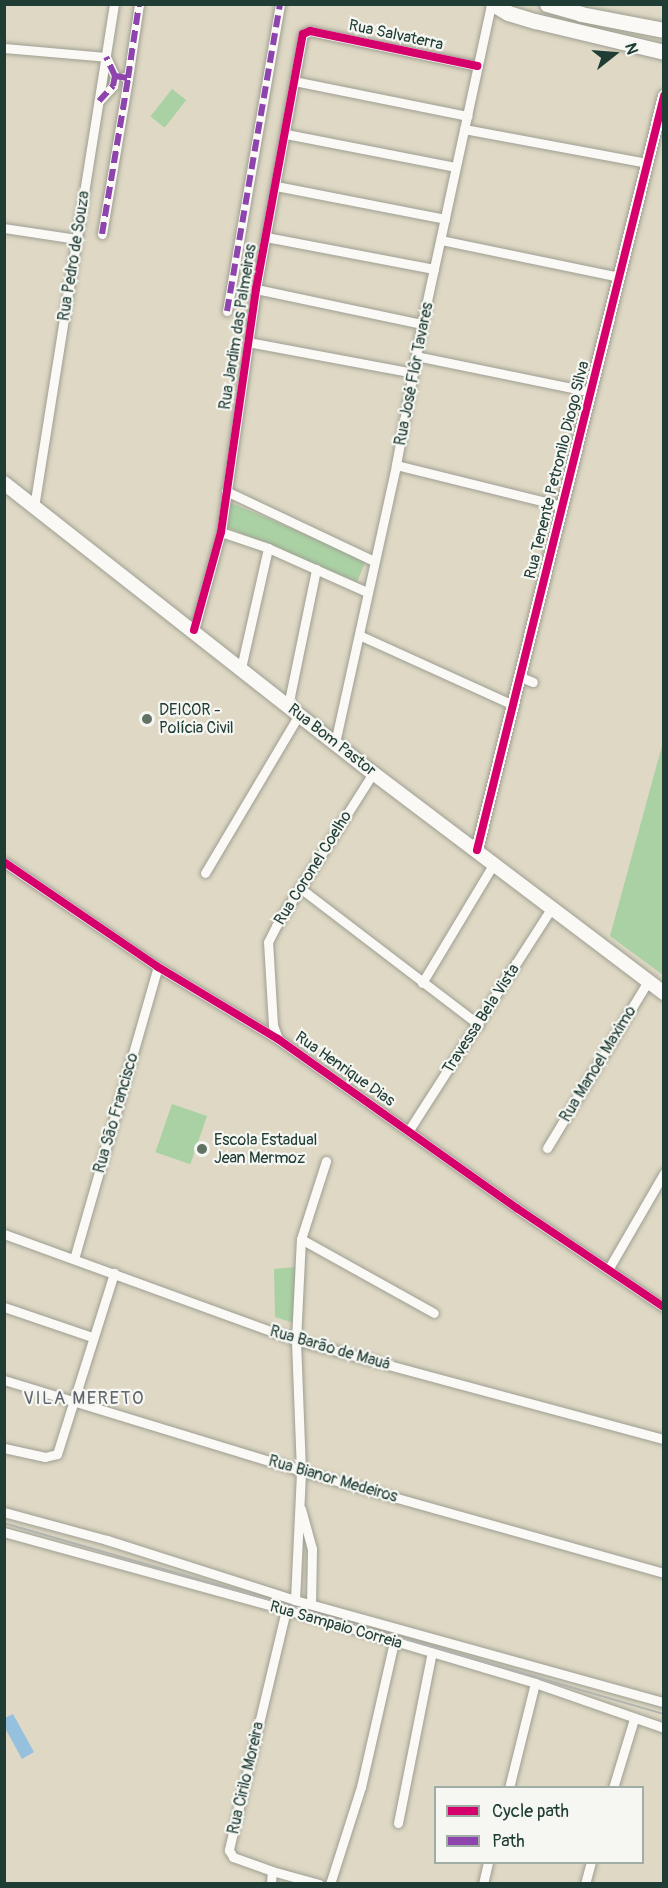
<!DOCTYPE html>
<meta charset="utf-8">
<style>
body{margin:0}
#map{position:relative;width:668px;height:1888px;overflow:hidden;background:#ded8c4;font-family:Pangolin,sans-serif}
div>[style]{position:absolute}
.green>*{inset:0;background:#aad1a4;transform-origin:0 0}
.water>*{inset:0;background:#95c1df}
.roads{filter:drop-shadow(0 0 2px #9e9e92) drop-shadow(0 0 2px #9e9e92)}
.minor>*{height:9px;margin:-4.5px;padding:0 4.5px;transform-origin:4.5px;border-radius:4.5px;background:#faf9f6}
.tertiary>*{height:12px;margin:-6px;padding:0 6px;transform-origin:6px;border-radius:6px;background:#faf9f6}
.secondary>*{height:14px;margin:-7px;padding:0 7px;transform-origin:7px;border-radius:7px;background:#faf9f6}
.primary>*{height:15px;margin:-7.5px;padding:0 7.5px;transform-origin:7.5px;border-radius:7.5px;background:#faf9f6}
.tram>*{height:1.5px;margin:-0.75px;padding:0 0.75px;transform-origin:0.75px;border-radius:0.75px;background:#b1b3b0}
.quiet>*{height:6px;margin-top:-3px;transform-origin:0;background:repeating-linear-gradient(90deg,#8e44ad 0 12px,transparent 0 18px)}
.cycleway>*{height:8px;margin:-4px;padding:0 4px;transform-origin:4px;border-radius:4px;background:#d6006c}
.dots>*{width:16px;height:16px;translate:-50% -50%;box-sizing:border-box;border:3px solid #f6f6f2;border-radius:50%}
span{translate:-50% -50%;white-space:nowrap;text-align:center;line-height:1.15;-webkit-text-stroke:4.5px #f6f6f2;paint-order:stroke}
.street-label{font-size:16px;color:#1f3d34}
.poi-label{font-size:16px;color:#1f3d34}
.left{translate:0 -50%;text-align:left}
.neighbourhood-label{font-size:18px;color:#61666e;letter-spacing:1.5px}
.frame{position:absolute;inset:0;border:6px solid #1f3d34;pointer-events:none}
.legend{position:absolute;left:434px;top:1786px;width:210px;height:78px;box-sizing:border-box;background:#f6f6f2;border:2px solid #a0aca6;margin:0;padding:8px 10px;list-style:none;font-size:18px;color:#1f3d34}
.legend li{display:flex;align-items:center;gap:12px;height:30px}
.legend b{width:30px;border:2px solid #a0aca6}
.north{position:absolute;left:584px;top:24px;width:60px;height:60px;-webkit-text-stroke:4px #f6f6f2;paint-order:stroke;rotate:73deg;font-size:16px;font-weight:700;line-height:24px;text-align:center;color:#1f3d34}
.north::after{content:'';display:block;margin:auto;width:21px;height:27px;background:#1f3d34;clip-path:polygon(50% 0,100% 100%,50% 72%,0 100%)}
</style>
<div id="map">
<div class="green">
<div style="left:172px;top:89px;width:18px;height:35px;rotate:38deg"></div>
<div style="left:229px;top:502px;width:149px;height:24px;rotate:23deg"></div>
<div style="clip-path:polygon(663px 742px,663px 975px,610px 936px)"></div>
<div style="left:172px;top:1104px;width:37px;height:51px;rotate:19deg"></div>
<div style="clip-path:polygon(296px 1267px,294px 1323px,275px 1317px,274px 1269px)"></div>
</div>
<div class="water">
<div style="clip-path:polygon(13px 1714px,34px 1752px,22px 1759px,5px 1728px,5px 1718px)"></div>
</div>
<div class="roads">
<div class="minor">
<div style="left:4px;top:48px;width:102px;rotate:5deg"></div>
<div style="left:106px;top:57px;width:21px;rotate:65deg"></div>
<div style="left:115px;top:76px;width:10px;rotate:101deg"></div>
<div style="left:113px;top:86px;width:21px;rotate:133deg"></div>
<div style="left:124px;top:77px;width:4px;rotate:14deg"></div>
<div style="left:128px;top:78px;width:75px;rotate:-81.5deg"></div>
<div style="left:294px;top:81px;width:177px;rotate:11.4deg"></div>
<div style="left:464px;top:129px;width:187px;rotate:10.5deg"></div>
<div style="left:286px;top:134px;width:172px;rotate:11deg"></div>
<div style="left:276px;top:186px;width:172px;rotate:11deg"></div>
<div style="left:4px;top:228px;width:74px;rotate:8.6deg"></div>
<div style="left:102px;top:234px;width:158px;rotate:-80.5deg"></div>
<div style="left:266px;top:237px;width:171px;rotate:10.8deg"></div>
<div style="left:441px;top:240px;width:182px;rotate:11.7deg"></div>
<div style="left:256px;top:289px;width:170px;rotate:11.9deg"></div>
<div style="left:227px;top:311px;width:312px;rotate:-80.2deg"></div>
<div style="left:248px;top:342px;width:168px;rotate:10.6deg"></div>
<div style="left:416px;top:356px;width:179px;rotate:11.6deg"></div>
<div style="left:396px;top:465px;width:171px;rotate:13.9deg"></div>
<div style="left:226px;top:491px;width:164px;rotate:25.3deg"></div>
<div style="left:34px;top:507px;width:509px;rotate:-80.96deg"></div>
<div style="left:221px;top:532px;width:50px;rotate:18.8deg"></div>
<div style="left:268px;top:548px;width:108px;rotate:24deg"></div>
<div style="left:194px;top:630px;width:102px;rotate:-74.6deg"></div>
<div style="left:221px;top:532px;width:246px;rotate:-81.8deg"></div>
<div style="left:256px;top:289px;width:259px;rotate:-79.6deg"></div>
<div style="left:303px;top:34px;width:8px;rotate:-23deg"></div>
<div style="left:310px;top:31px;width:171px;rotate:11.8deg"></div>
<div style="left:359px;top:635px;width:167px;rotate:24.4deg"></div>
<div style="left:241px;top:668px;width:123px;rotate:-77.3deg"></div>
<div style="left:518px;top:676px;width:16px;rotate:22deg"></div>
<div style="left:288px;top:706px;width:140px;rotate:-78.4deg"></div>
<div style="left:335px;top:743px;width:285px;rotate:-77.6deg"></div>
<div style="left:396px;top:465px;width:143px;rotate:-79.6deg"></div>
<div style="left:422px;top:324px;width:327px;rotate:-77.8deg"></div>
<div style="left:4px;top:862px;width:186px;rotate:34.3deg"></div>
<div style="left:158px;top:967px;width:140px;rotate:31deg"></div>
<div style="left:278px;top:1039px;width:294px;rotate:35.3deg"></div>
<div style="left:518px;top:1209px;width:176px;rotate:33.9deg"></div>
<div style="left:205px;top:873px;width:184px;rotate:-59.3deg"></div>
<div style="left:300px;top:888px;width:225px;rotate:37.4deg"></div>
<div style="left:422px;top:983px;width:140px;rotate:-59deg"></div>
<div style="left:278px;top:1039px;width:15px;rotate:-110deg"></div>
<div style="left:273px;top:1025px;width:83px;rotate:-93.4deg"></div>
<div style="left:268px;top:942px;width:18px;rotate:-63deg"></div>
<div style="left:276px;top:926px;width:181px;rotate:-57.6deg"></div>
<div style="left:409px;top:1130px;width:265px;rotate:-57.3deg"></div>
<div style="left:547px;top:1148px;width:195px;rotate:-58.8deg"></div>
<div style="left:4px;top:1234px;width:311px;rotate:20deg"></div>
<div style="left:296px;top:1340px;width:381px;rotate:15.1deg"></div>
<div style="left:301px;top:1239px;width:152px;rotate:29.1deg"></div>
<div style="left:74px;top:1259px;width:304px;rotate:-74deg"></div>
<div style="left:609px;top:1268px;width:110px;rotate:-59.9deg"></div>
<div style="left:4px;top:1307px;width:93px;rotate:18.8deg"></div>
<div style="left:4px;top:1380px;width:311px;rotate:17deg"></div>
<div style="left:301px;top:1471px;width:377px;rotate:15.7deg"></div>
<div style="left:4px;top:1448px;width:42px;rotate:12.4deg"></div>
<div style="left:45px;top:1457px;width:12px;rotate:-14deg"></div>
<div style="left:57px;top:1454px;width:190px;rotate:-72.5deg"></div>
<div style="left:301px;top:1509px;width:41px;rotate:74.6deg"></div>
<div style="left:312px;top:1549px;width:55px;rotate:91deg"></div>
<div style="left:4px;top:1512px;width:107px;rotate:15.2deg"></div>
<div style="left:107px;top:1540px;width:197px;rotate:17.7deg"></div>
<div style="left:295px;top:1600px;width:383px;rotate:15.5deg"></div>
<div style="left:4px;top:1532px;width:350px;rotate:15.4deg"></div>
<div style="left:341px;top:1625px;width:202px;rotate:16.6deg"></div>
<div style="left:535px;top:1683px;width:137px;rotate:19.2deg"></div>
<div style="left:295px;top:1600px;width:129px;rotate:-87.3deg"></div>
<div style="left:301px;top:1471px;width:131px;rotate:-92.2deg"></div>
<div style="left:296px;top:1340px;width:101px;rotate:-87.2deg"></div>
<div style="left:301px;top:1239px;width:82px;rotate:-72.2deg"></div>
<div style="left:286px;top:1610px;width:247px;rotate:103.4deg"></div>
<div style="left:229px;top:1850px;width:8px;rotate:60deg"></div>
<div style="left:233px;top:1857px;width:41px;rotate:19.7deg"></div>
<div style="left:272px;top:1871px;width:49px;rotate:15.5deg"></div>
<div style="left:509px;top:1788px;width:108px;rotate:-76.1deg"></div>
<div style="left:613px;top:1788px;width:72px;rotate:-73.1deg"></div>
<div style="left:398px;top:1823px;width:174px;rotate:-78.8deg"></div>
<div style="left:271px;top:1884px;width:13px;rotate:-86deg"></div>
<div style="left:330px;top:1884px;width:102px;rotate:-72.3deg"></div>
<div style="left:361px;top:1787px;width:149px;rotate:-77.2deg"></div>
<div style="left:483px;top:1884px;width:23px;rotate:-77deg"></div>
<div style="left:585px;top:1884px;width:23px;rotate:-75deg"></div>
</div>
<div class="tertiary">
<div style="left:477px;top:850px;width:777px;rotate:-76.07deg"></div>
</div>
<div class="secondary">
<div style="left:4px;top:483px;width:469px;rotate:38.2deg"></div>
<div style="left:373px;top:773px;width:365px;rotate:37.1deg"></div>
</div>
<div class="primary">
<div style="left:493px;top:4px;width:17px;rotate:31deg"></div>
<div style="left:508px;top:13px;width:28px;rotate:17deg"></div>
<div style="left:535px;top:21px;width:133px;rotate:13.5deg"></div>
<div style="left:547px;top:4px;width:35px;rotate:16deg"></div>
<div style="left:581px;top:14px;width:85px;rotate:10.9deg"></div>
</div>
</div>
<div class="tram">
<div style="left:4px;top:1523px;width:687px;rotate:16.14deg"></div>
</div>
<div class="quiet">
<div style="left:115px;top:76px;width:13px;rotate:9deg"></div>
<div style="left:128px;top:78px;width:75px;rotate:-81.5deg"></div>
<div style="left:99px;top:101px;width:21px;rotate:-47deg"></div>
<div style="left:113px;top:86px;width:10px;rotate:-79deg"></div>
<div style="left:115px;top:76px;width:21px;rotate:-115deg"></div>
<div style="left:102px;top:234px;width:158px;rotate:-80.5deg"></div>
<div style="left:227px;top:311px;width:312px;rotate:-80.2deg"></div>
</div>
<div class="cycleway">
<div style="left:194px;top:630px;width:102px;rotate:-74.6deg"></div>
<div style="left:221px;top:532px;width:246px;rotate:-81.8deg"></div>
<div style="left:256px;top:289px;width:259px;rotate:-79.6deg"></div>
<div style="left:303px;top:34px;width:8px;rotate:-23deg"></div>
<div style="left:310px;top:31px;width:171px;rotate:11.8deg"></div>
<div style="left:477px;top:850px;width:777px;rotate:-76.07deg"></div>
<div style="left:4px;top:862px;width:186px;rotate:34.3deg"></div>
<div style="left:158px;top:967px;width:140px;rotate:31deg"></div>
<div style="left:278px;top:1039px;width:294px;rotate:35.3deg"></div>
<div style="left:518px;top:1209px;width:176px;rotate:33.9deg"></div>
</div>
<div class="dots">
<div style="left:147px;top:719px;background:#627366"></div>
<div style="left:202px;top:1149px;background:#627366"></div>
</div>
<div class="street-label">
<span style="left:396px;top:35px;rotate:12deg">Rua Salvaterra</span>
<span style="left:74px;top:256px;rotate:-81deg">Rua Pedro de Souza</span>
<span style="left:238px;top:327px;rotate:-81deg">Rua Jardim das Palmeiras</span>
<span style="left:414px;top:374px;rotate:-79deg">Rua José Flôr Tavares</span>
<span style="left:557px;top:470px;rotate:-76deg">Rua Tenente Petronilo Diogo Silva</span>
<span style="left:332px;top:740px;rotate:38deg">Rua Bom Pastor</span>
<span style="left:313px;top:868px;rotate:-58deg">Rua Coronel Coelho</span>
<span style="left:481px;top:1019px;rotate:-57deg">Travessa Bela Vista</span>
<span style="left:598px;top:1064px;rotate:-59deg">Rua Manoel Maximo</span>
<span style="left:345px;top:1069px;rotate:35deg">Rua Henrique Dias</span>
<span style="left:116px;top:1113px;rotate:-74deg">Rua São Francisco</span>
<span style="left:330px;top:1348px;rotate:16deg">Rua Barão de Mauá</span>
<span style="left:333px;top:1479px;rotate:16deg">Rua Bianor Medeiros</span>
<span style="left:336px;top:1625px;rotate:16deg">Rua Sampaio Correia</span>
<span style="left:246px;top:1778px;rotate:-77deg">Rua Cirilo Moreira</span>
</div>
<div class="poi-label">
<span class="left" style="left:159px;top:719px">DEICOR -<br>Polícia Civil</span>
<span class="left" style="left:214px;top:1149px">Escola Estadual<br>Jean Mermoz</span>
</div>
<div class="neighbourhood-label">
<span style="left:84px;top:1399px">VILA MERETO</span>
</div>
<div class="frame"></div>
<ul class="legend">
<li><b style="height:8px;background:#d6006c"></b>Cycle path</li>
<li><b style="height:8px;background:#8e44ad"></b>Path</li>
</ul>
<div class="north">N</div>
</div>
